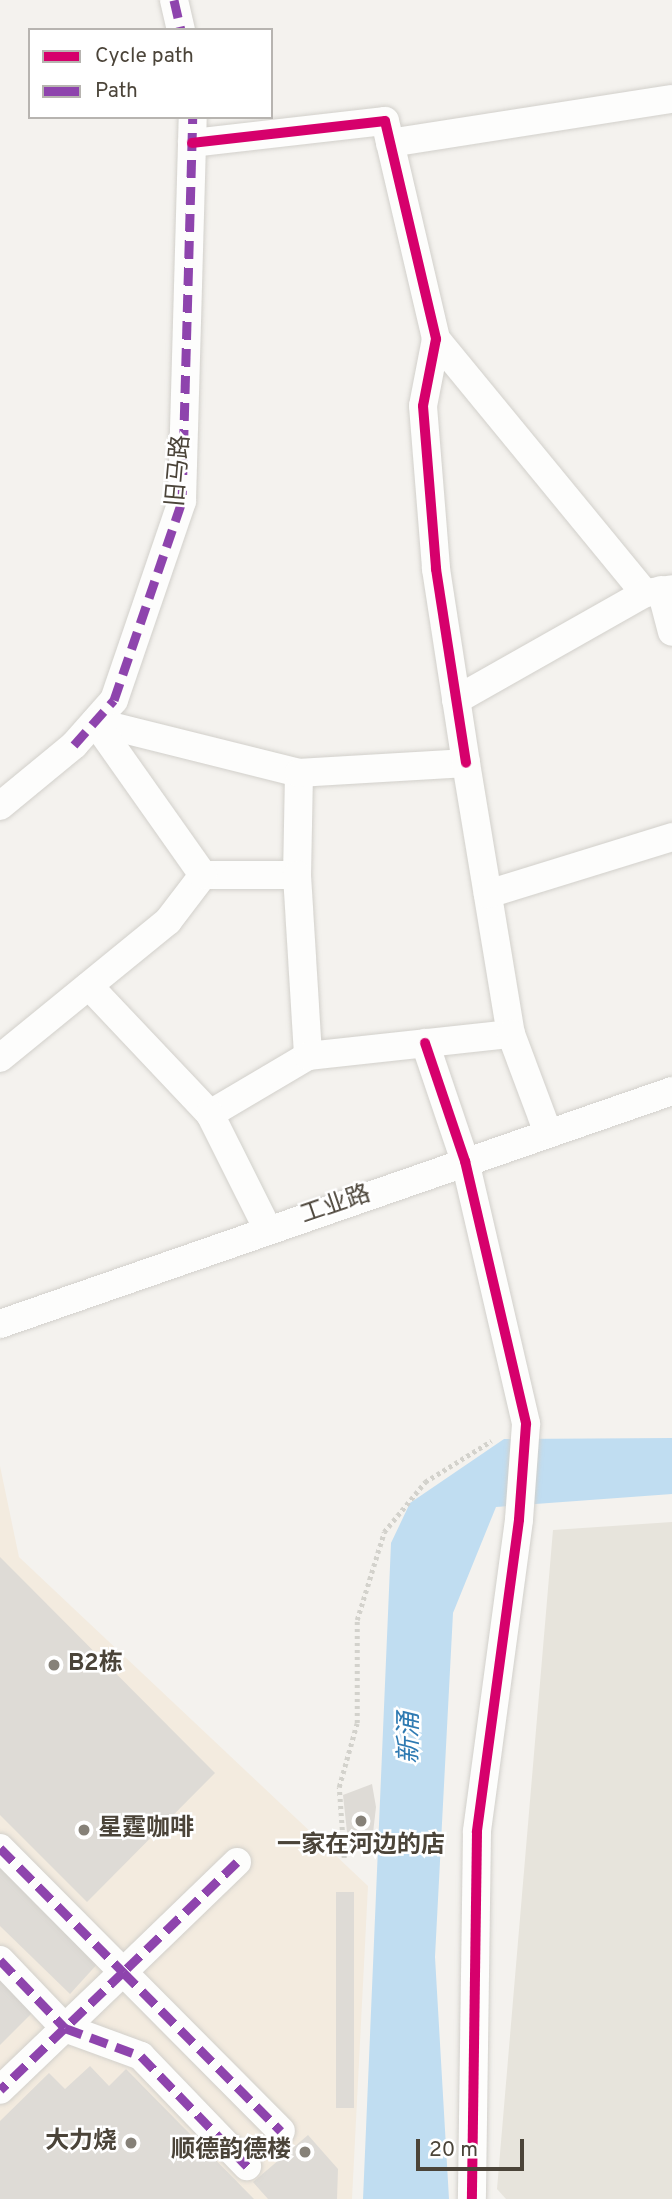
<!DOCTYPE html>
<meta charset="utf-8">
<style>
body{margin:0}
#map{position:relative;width:672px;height:2199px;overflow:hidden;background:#f4f2ee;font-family:Overpass,"Noto Sans SC",sans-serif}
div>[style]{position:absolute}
.residential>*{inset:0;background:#e7e4dc}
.commercial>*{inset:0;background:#f3ebdf}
.water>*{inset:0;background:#c0ddf1}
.building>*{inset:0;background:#dedbd6;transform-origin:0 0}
.path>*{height:4.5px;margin-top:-2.25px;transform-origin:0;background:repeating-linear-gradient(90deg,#d3d2cc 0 3.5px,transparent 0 7px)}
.roads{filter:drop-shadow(0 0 2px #d2d0cb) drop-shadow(0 0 2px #d2d0cb)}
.street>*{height:28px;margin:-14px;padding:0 14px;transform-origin:14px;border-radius:14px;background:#fdfdfc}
.quiet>*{height:9px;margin-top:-4.5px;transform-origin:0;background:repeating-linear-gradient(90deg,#8e44ad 0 18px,transparent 0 27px)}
.cycleway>*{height:10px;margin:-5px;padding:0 5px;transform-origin:5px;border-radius:5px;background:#d6006c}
.dots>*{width:19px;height:19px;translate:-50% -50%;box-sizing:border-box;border:4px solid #fff;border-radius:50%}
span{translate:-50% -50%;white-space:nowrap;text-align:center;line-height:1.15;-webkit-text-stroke:5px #fff;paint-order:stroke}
.street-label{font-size:24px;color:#4b4439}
.poi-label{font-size:24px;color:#4b4439;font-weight:700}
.left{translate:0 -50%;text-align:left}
.right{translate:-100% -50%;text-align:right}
.water-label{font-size:26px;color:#2e7ab2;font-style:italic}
.legend{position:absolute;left:28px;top:28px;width:245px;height:91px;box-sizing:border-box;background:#fff;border:2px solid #b7b4b0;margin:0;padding:9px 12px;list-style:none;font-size:21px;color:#4b4439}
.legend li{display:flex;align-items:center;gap:14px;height:35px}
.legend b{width:35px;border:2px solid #b7b4b0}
.scale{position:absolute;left:416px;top:2139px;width:108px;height:32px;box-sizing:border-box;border:4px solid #4b4439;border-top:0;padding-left:9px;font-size:21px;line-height:24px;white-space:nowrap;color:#4b4439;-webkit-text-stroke:5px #fff;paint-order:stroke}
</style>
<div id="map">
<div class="residential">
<div style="clip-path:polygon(672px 1522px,672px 2199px,506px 2199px,497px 2189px,553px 1530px)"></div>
</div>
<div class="commercial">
<div style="clip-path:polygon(0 1466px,19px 1557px,368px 1886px,352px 2199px,0 2199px)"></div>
</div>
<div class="water">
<div style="clip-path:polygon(672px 1438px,672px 1494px,496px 1507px,453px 1613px,435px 1957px,449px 2199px,363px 2199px,391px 1543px,410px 1503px,504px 1439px)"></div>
</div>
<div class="building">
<div style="clip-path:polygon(0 1557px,215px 1773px,87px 1902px,0 1815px)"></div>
<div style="clip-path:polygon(372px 1784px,376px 1807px,372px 1842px,349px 1851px,343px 1795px)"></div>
<div style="clip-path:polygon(0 1865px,100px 1961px,70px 1994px,0 1926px)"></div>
<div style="left:336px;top:1892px;width:18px;height:216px"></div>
<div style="clip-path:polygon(0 1970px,37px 2008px,0 2045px)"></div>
<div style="clip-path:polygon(90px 2066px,109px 2086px,126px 2069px,254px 2199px,0 2199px,0 2121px,49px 2073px,65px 2089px)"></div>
<div style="clip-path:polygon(308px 2135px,338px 2169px,337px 2199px,268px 2199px,253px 2182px)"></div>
</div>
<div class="path">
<div style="left:344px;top:1858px;width:71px;rotate:-94deg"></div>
<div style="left:339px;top:1787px;width:66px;rotate:-74.3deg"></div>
<div style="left:357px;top:1723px;width:103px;rotate:-90deg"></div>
<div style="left:357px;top:1620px;width:92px;rotate:-72.9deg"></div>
<div style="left:384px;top:1532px;width:65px;rotate:-50.6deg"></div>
<div style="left:425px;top:1482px;width:78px;rotate:-31.8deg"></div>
</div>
<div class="roads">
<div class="street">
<div style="left:174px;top:0;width:31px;rotate:77deg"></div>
<div style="left:192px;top:143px;width:194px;rotate:-6.5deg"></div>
<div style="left:385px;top:121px;width:224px;rotate:76.8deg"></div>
<div style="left:436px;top:339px;width:68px;rotate:101deg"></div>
<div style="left:423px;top:406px;width:164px;rotate:85.4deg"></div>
<div style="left:436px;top:569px;width:196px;rotate:81.2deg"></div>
<div style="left:390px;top:143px;width:285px;rotate:-8.9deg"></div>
<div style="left:436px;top:339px;width:329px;rotate:50.6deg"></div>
<div style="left:661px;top:590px;width:43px;rotate:75.3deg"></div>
<div style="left:456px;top:700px;width:217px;rotate:-29.5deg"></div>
<div style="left:645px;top:593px;width:27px;rotate:-8deg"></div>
<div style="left:95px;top:722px;width:210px;rotate:14deg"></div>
<div style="left:299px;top:773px;width:102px;rotate:91.1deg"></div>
<div style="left:299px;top:773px;width:167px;rotate:-3.4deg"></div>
<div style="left:466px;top:763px;width:275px;rotate:80.6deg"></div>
<div style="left:0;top:806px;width:96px;rotate:-39.5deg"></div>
<div style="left:74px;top:745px;width:60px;rotate:-48.4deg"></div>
<div style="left:114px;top:700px;width:210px;rotate:-71.1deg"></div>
<div style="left:182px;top:501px;width:384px;rotate:-88.4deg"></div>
<div style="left:203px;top:875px;width:94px"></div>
<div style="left:297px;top:875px;width:181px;rotate:86.5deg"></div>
<div style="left:308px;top:1056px;width:114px;rotate:149.4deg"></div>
<div style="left:488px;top:894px;width:193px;rotate:-17.2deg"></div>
<div style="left:89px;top:986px;width:176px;rotate:46.6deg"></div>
<div style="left:210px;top:1114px;width:130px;rotate:63.4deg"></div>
<div style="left:425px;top:1043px;width:125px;rotate:71.3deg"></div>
<div style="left:465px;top:1161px;width:270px;rotate:76.9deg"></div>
<div style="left:526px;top:1424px;width:96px;rotate:94.2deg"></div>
<div style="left:519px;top:1520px;width:315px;rotate:97.7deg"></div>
<div style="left:477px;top:1832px;width:367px;rotate:90.8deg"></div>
<div style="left:308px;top:1056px;width:204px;rotate:-6.2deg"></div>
<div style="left:511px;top:1034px;width:106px;rotate:69.5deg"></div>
<div style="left:0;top:1058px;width:217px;rotate:-39.2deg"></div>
<div style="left:168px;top:921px;width:58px;rotate:-52.7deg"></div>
<div style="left:203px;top:875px;width:187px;rotate:-125.2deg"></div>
<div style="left:0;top:1324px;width:711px;rotate:-19.12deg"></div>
<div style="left:0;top:1848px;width:175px;rotate:45.2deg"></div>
<div style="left:123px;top:1972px;width:170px;rotate:136.2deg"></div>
<div style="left:237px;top:1862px;width:158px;rotate:136deg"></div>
<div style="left:123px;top:1972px;width:224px;rotate:45.2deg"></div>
<div style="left:0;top:1960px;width:94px;rotate:46.3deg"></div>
<div style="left:65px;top:2028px;width:81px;rotate:20.2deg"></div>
<div style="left:141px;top:2056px;width:153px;rotate:46.1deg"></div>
</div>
</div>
<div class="quiet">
<div style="left:174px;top:0;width:31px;rotate:77deg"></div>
<div style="left:74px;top:745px;width:60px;rotate:-48.4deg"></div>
<div style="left:114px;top:700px;width:210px;rotate:-71.1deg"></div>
<div style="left:182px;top:501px;width:384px;rotate:-88.4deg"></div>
<div style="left:0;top:1848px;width:175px;rotate:45.2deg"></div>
<div style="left:123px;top:1972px;width:170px;rotate:136.2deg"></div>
<div style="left:237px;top:1862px;width:158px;rotate:136deg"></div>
<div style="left:123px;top:1972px;width:224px;rotate:45.2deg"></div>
<div style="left:0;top:1960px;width:94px;rotate:46.3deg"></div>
<div style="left:65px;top:2028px;width:81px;rotate:20.2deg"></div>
<div style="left:141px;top:2056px;width:153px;rotate:46.1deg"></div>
</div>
<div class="cycleway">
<div style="left:192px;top:143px;width:194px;rotate:-6.5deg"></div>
<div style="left:385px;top:121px;width:224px;rotate:76.8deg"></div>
<div style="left:436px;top:339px;width:68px;rotate:101deg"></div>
<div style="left:423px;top:406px;width:164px;rotate:85.4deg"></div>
<div style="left:436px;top:569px;width:196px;rotate:81.2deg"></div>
<div style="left:425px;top:1043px;width:125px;rotate:71.3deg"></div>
<div style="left:465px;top:1161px;width:270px;rotate:76.9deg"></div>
<div style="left:526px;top:1424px;width:96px;rotate:94.2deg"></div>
<div style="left:519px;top:1520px;width:315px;rotate:97.7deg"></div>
<div style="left:477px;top:1832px;width:367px;rotate:90.8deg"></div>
</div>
<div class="dots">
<div style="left:54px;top:1665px;background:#868178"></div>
<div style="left:361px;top:1821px;background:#868178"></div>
<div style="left:84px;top:1830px;background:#868178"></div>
<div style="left:131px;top:2143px;background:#868178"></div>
<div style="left:305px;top:2152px;background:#868178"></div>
</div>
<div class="street-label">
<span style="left:180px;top:471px;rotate:-85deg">旧马路</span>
<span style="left:336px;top:1206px;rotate:-19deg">工业路</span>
</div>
<div class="poi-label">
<span class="left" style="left:68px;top:1665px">B2栋</span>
<span class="left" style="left:98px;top:1830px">星霆咖啡</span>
<span style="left:361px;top:1847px">一家在河边的店</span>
<span class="right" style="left:117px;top:2143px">大力烧</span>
<span class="right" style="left:291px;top:2152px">顺德韵德楼</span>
</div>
<div class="water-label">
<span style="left:411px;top:1738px;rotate:-90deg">新涌</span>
</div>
<ul class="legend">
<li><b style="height:9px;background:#d6006c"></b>Cycle path</li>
<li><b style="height:9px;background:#8e44ad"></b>Path</li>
</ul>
<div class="scale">20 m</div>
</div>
